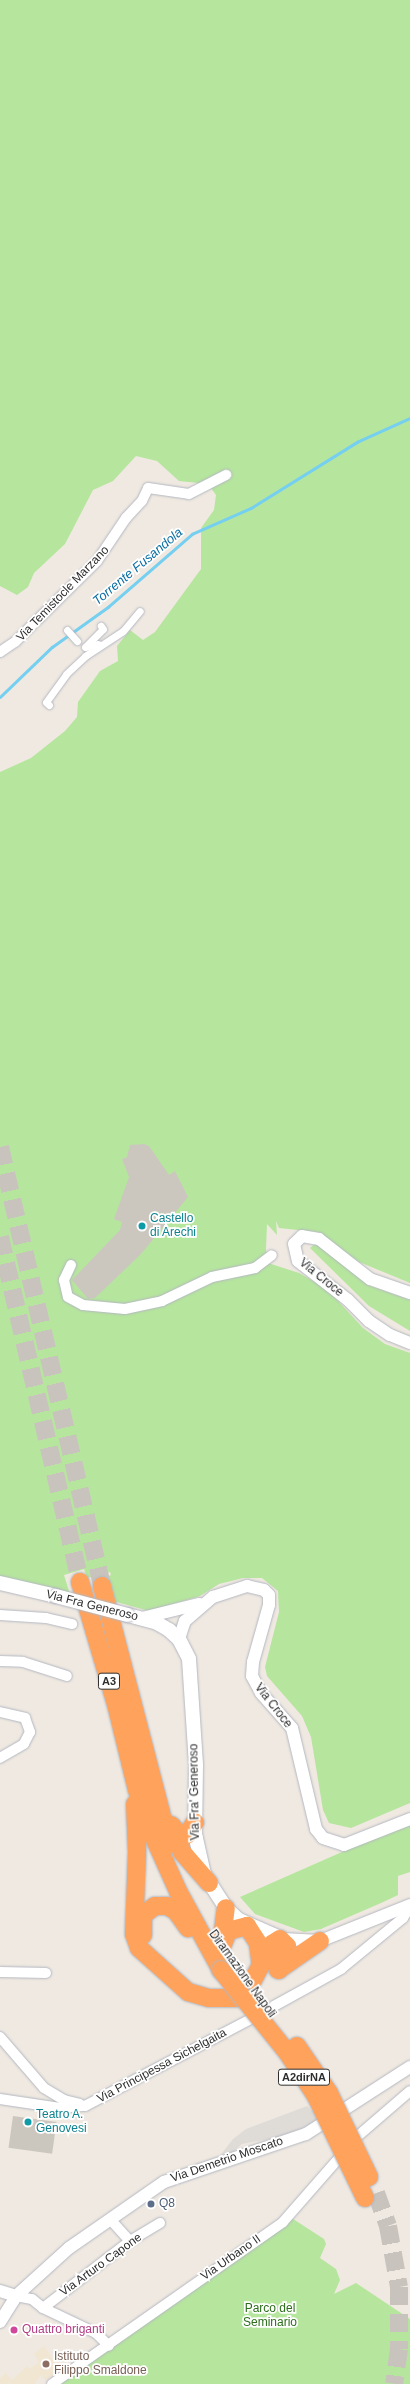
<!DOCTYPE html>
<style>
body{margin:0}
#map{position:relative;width:410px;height:2384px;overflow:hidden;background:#efe9e1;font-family:Helvetica,sans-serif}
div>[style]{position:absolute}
.education>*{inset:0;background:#f0e6d1}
.green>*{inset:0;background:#b6e59e}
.plaza>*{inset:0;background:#dfdcd8}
.stream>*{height:2.5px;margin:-1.25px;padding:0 1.25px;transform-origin:1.25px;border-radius:1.25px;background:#75cff0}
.building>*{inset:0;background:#cbc7bf;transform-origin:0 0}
.motorway-tunnel>*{height:18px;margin-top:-9px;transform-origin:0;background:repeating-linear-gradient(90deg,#c8c4bd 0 18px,transparent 0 27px)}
.roads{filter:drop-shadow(0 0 1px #b4b7c1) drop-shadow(0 0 1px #b4b7c1)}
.pedestrian>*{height:7px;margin:-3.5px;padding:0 3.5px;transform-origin:3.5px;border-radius:3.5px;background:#fff}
.minor>*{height:10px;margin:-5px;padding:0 5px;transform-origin:5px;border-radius:5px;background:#fff}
.tertiary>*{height:12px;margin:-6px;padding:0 6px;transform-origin:6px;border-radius:6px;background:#fff}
.secondary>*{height:14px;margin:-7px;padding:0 7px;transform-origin:7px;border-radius:7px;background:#fff}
.motorway>*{height:18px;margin:-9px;padding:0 9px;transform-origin:9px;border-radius:9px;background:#ffa35c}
.bridges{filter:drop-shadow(0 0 1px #b4b7c1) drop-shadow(0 0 1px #b4b7c1)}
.secondary-bridge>*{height:14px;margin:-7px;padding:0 7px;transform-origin:7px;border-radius:7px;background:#fff}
.motorway-bridge>*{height:18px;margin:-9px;padding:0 9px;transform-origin:9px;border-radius:9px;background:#ffa35c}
.dots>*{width:11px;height:11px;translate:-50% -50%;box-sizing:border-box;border:2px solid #fff;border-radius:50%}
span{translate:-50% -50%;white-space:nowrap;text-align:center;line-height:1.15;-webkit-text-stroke:3.5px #fff;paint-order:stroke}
.shield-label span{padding:1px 3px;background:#fff;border:1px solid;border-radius:3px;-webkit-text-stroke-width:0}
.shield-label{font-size:11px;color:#2e2e2e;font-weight:700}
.street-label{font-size:12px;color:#2e2e2e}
.culture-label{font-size:12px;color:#0d838f}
.left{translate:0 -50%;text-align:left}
.service-label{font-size:12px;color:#4e5e75}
.park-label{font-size:12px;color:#2c6e1b}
.hotel-label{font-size:12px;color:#b23c85}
.education-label{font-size:12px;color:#785e54}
.water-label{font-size:13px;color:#0d6fa3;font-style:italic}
</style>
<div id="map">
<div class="education">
<div style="clip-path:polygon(44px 2346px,60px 2370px,45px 2380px,41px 2375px,35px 2384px,0 2384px,0 2378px,6px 2373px,12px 2380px,27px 2366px,30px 2369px,39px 2362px,34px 2354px)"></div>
</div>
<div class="green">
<div style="clip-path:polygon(0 0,410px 0,410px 1283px,352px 1259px,317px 1232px,279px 1228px,276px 1221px,277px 1235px,267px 1224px,266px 1249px,268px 1263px,299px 1273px,327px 1289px,363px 1328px,385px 1344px,410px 1353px,410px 1803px,351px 1828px,329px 1823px,323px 1810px,311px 1737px,302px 1716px,267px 1676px,265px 1667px,279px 1612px,278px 1591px,262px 1578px,243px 1578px,219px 1584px,200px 1596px,149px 1611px,113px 1601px,105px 1577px,111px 1575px,110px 1572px,87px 1578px,84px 1569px,64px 1575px,70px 1594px,0 1578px,0 772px,31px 758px,65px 731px,77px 717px,78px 702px,100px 671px,118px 661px,117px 646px,130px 630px,143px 640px,155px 632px,201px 569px,201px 528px,214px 510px,216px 495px,208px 484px,179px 481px,157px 461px,136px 456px,113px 481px,93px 490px,65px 544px,34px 573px,28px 587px,17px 595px,0 586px)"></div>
<div style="clip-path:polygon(315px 1244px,333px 1252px,368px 1285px,410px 1300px,410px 1331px,369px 1306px,310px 1248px)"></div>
<div style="clip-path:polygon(410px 1822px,410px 1872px,398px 1876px,398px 1895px,381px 1903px,321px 1929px,304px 1932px,255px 1914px,240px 1897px)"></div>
<div style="clip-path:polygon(290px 2217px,324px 2239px,326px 2244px,320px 2258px,336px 2269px,340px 2280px,334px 2294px,356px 2283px,410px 2319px,410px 2384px,58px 2384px)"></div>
</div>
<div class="plaza">
<div style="clip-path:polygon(307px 2106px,322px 2120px,284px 2136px,242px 2144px,233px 2152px,219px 2157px,233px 2139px,246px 2129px)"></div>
</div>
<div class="stream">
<div style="left:0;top:697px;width:72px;rotate:-43.9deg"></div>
<div style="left:52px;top:647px;width:69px;rotate:-35.5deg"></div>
<div style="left:108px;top:607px;width:111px;rotate:-41deg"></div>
<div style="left:192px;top:534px;width:64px;rotate:-23.8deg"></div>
<div style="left:251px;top:508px;width:125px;rotate:-31.9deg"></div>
<div style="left:357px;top:442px;width:58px;rotate:-24.4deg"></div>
</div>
<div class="building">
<div style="clip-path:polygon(144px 1144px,149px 1146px,169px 1175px,175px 1171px,188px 1197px,141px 1254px,95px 1298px,88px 1299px,72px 1280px,120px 1230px,122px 1222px,114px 1219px,129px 1177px,122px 1159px,127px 1157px,130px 1145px)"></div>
<div style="left:13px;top:2116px;width:44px;height:32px;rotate:8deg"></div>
</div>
<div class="motorway-tunnel">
<div style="left:0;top:1147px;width:451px;rotate:76.9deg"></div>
<div style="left:0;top:1237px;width:354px;rotate:76.9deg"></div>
<div style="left:237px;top:1998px;width:25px;rotate:-27deg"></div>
<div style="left:376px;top:2193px;width:35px;rotate:70deg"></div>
<div style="left:388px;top:2226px;width:62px;rotate:79.8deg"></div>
<div style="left:399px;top:2287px;width:62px;rotate:90deg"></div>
<div style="left:399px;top:2349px;width:35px;rotate:98deg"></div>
</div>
<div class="roads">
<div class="pedestrian">
<div style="left:67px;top:630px;width:15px;rotate:48deg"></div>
<div style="left:98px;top:644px;width:13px;rotate:167deg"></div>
<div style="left:85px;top:647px;width:25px;rotate:-45deg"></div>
<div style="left:103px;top:629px;width:4px;rotate:-124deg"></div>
<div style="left:49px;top:705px;width:4px;rotate:-135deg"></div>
<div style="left:46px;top:702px;width:34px;rotate:-54deg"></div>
<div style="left:66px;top:674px;width:26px;rotate:-43deg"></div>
<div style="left:85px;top:656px;width:45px;rotate:-33.3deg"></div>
<div style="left:123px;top:631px;width:26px;rotate:-50deg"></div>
</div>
<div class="minor">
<div style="left:0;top:652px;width:18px;rotate:-34deg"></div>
<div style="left:15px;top:642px;width:115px;rotate:-44.6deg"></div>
<div style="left:97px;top:561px;width:52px;rotate:-56deg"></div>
<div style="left:126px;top:518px;width:23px;rotate:-47deg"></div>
<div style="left:142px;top:501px;width:14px;rotate:-65deg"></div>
<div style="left:148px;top:488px;width:41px;rotate:8.3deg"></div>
<div style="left:189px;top:494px;width:42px;rotate:-27.2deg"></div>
<div style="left:71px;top:1265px;width:17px;rotate:115deg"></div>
<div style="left:64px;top:1280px;width:17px;rotate:77deg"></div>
<div style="left:68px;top:1297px;width:17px;rotate:28deg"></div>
<div style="left:83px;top:1305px;width:42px;rotate:5.4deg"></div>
<div style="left:125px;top:1309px;width:38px;rotate:-12deg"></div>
<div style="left:162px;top:1301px;width:55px;rotate:-25.6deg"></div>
<div style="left:212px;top:1277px;width:44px;rotate:-11.8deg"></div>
<div style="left:255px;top:1268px;width:21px;rotate:-37deg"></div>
<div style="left:0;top:1615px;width:46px;rotate:3.7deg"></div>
<div style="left:46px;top:1618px;width:27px;rotate:13deg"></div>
<div style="left:0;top:1661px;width:23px;rotate:2deg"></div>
<div style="left:23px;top:1662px;width:46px;rotate:17.7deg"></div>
<div style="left:0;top:1712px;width:26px;rotate:13deg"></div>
<div style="left:25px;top:1718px;width:15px;rotate:70deg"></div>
<div style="left:30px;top:1732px;width:13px;rotate:117deg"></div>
<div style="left:24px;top:1744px;width:28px;rotate:150deg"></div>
<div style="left:0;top:1972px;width:46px;rotate:1.2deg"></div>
<div style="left:274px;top:2006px;width:77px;rotate:-28.9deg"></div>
<div style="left:341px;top:1969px;width:80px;rotate:-39.4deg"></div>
<div style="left:403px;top:1918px;width:14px;rotate:-60deg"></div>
<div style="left:0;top:2037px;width:67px;rotate:49.2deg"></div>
<div style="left:44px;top:2088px;width:23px;rotate:31deg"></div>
<div style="left:64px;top:2100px;width:16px;rotate:14deg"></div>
<div style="left:0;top:2099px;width:61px;rotate:8.5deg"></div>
<div style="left:60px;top:2108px;width:25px;rotate:-5deg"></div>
<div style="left:85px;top:2106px;width:187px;rotate:-27.7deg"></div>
<div style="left:359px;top:2135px;width:67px;rotate:-40.8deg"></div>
<div style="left:110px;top:2219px;width:30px;rotate:48deg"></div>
<div style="left:16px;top:2296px;width:16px;rotate:11deg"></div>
<div style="left:32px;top:2299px;width:14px;rotate:39deg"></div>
<div style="left:43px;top:2308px;width:59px;rotate:25.3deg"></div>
<div style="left:96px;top:2333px;width:18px;rotate:45deg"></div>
<div style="left:43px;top:2308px;width:110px;rotate:-37.6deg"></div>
<div style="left:130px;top:2241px;width:35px;rotate:-31deg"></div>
<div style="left:52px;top:2384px;width:282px;rotate:-35deg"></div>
<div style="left:283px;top:2222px;width:86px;rotate:-48.8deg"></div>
</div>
<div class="tertiary">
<div style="left:410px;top:1293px;width:42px;rotate:-160.7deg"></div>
<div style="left:370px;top:1279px;width:65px;rotate:-141.9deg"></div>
<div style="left:319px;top:1239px;width:17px;rotate:-170deg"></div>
<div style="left:302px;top:1236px;width:11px;rotate:135deg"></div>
<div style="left:294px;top:1244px;width:17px;rotate:77deg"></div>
<div style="left:298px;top:1261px;width:63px;rotate:38deg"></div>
<div style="left:348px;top:1300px;width:30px;rotate:45deg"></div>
<div style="left:369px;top:1321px;width:25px;rotate:34deg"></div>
<div style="left:390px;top:1335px;width:22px;rotate:22deg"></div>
<div style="left:142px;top:1618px;width:59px;rotate:-13.8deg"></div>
<div style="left:179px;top:1639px;width:19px;rotate:-72deg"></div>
<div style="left:185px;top:1621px;width:37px;rotate:-41deg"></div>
<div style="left:213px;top:1597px;width:36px;rotate:-18deg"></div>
<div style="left:247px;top:1586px;width:17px;rotate:13deg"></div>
<div style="left:264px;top:1590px;width:7px;rotate:45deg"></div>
<div style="left:269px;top:1595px;width:10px;rotate:90deg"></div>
<div style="left:269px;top:1605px;width:59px;rotate:105.7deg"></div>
<div style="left:253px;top:1662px;width:14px;rotate:94deg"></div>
<div style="left:252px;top:1676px;width:19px;rotate:62deg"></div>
<div style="left:261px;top:1693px;width:47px;rotate:48.5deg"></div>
<div style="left:292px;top:1728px;width:104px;rotate:76.6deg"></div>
<div style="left:316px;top:1829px;width:11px;rotate:52deg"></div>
<div style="left:323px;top:1838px;width:22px;rotate:18deg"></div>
<div style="left:344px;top:1845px;width:71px;rotate:-21.5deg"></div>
<div style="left:283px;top:1939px;width:37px;rotate:3deg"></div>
<div style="left:320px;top:1941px;width:97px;rotate:-21.8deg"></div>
<div style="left:0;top:2291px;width:17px;rotate:17deg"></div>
<div style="left:0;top:2322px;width:31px;rotate:-58deg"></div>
<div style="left:16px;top:2296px;width:72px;rotate:-42.2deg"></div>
<div style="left:69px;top:2248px;width:116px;rotate:-34.8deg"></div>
<div style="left:164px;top:2182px;width:150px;rotate:-18.7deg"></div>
<div style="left:306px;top:2134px;width:124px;rotate:-32.8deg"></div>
</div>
<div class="secondary">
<div style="left:0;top:1583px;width:57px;rotate:13.1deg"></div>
<div style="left:128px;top:1615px;width:30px;rotate:15deg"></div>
<div style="left:157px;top:1623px;width:14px;rotate:30deg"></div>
<div style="left:169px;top:1630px;width:13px;rotate:42deg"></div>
<div style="left:179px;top:1639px;width:22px;rotate:63deg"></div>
<div style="left:189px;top:1659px;width:106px;rotate:86.2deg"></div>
<div style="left:196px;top:1765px;width:69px;rotate:90.8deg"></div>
<div style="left:195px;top:1834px;width:41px;rotate:77.3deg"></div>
<div style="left:204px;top:1874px;width:40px;rotate:57.1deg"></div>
<div style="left:226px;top:1908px;width:18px;rotate:43deg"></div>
<div style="left:239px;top:1920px;width:48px;rotate:23.4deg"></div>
</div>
<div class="motorway">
<div style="left:80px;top:1582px;width:131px;rotate:73.6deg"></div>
<div style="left:117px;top:1708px;width:84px;rotate:76.3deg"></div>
<div style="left:137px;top:1790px;width:46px;rotate:70.8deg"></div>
<div style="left:152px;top:1833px;width:64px;rotate:65.9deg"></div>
<div style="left:178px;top:1891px;width:90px;rotate:61.4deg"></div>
<div style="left:102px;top:1586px;width:267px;rotate:75.4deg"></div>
<div style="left:135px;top:1804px;width:48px;rotate:87.6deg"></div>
<div style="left:137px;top:1852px;width:82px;rotate:92.1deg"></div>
<div style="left:134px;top:1934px;width:15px;rotate:70deg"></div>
<div style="left:139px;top:1948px;width:66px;rotate:41.9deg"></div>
<div style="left:188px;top:1992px;width:22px;rotate:16deg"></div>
<div style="left:209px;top:1998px;width:28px"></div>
<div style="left:171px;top:1825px;width:9px;rotate:49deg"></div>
<div style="left:177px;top:1832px;width:10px;rotate:17deg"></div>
<div style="left:187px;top:1835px;width:15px;rotate:-58deg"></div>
<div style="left:172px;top:1826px;width:28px;rotate:69deg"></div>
<div style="left:182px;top:1852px;width:41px;rotate:48.9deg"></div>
<div style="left:143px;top:1935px;width:20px;rotate:-90deg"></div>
<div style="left:143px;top:1915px;width:15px;rotate:-37deg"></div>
<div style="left:155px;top:1906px;width:12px"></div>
<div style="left:167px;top:1906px;width:10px;rotate:29deg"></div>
<div style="left:176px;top:1911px;width:21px;rotate:55deg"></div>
<div style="left:222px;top:1939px;width:31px;rotate:-83deg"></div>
<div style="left:223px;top:1944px;width:14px;rotate:-69deg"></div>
<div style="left:228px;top:1931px;width:20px;rotate:-15deg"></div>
<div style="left:247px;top:1926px;width:20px;rotate:57deg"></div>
<div style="left:258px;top:1943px;width:23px;rotate:83deg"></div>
<div style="left:278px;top:1970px;width:51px;rotate:-34.6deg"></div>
<div style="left:253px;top:1980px;width:41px;rotate:-62.2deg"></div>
<div style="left:272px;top:1944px;width:9px;rotate:-32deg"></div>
<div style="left:280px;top:1939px;width:10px;rotate:45deg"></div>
<div style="left:287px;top:1946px;width:25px;rotate:108deg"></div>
</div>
</div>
<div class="bridges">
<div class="secondary-bridge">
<div style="left:56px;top:1596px;width:74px;rotate:14.8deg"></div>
</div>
<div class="motorway-bridge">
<div style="left:221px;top:1970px;width:105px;rotate:51.2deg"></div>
<div style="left:287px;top:2052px;width:53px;rotate:56.6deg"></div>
<div style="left:316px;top:2096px;width:113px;rotate:64.3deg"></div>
<div style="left:297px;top:2046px;width:57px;rotate:55.8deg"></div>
<div style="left:329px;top:2093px;width:93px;rotate:64.5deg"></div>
</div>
</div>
<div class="dots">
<div style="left:142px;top:1226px;background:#0f9aa8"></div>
<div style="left:28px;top:2122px;background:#0f9aa8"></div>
<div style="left:151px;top:2204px;background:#5c6f8a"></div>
<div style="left:14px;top:2330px;background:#d1479c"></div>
<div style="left:46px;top:2364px;background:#8d6e63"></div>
</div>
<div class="shield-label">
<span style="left:109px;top:1681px">A3</span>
<span style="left:304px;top:2077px">A2dirNA</span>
</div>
<div class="street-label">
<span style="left:63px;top:594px;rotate:-46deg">Via Temistocle Marzano</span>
<span style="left:321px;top:1278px;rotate:39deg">Via Croce</span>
<span style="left:92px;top:1606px;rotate:14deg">Via Fra Generoso</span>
<span style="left:273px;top:1706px;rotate:52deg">Via Croce</span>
<span style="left:195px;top:1792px;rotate:-91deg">Via Fra' Generoso</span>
<span style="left:242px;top:1974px;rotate:54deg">Diramazione Napoli</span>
<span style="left:162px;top:2066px;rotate:-28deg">Via Principessa Sichelgaita</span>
<span style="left:227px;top:2160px;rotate:-19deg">Via Demetrio Moscato</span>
<span style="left:231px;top:2258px;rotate:-35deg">Via Urbano II</span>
<span style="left:101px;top:2265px;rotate:-36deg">Via Arturo Capone</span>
</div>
<div class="culture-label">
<span class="left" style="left:150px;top:1226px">Castello<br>di Arechi</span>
<span class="left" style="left:36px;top:2122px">Teatro A.<br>Genovesi</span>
</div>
<div class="service-label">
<span class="left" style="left:159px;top:2204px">Q8</span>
</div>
<div class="park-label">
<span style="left:270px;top:2316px">Parco del<br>Seminario</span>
</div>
<div class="hotel-label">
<span class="left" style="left:22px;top:2330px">Quattro briganti</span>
</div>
<div class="education-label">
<span class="left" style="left:54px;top:2364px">Istituto<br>Filippo Smaldone</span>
</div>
<div class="water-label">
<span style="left:138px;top:567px;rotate:-40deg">Torrente Fusandola</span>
</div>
</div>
